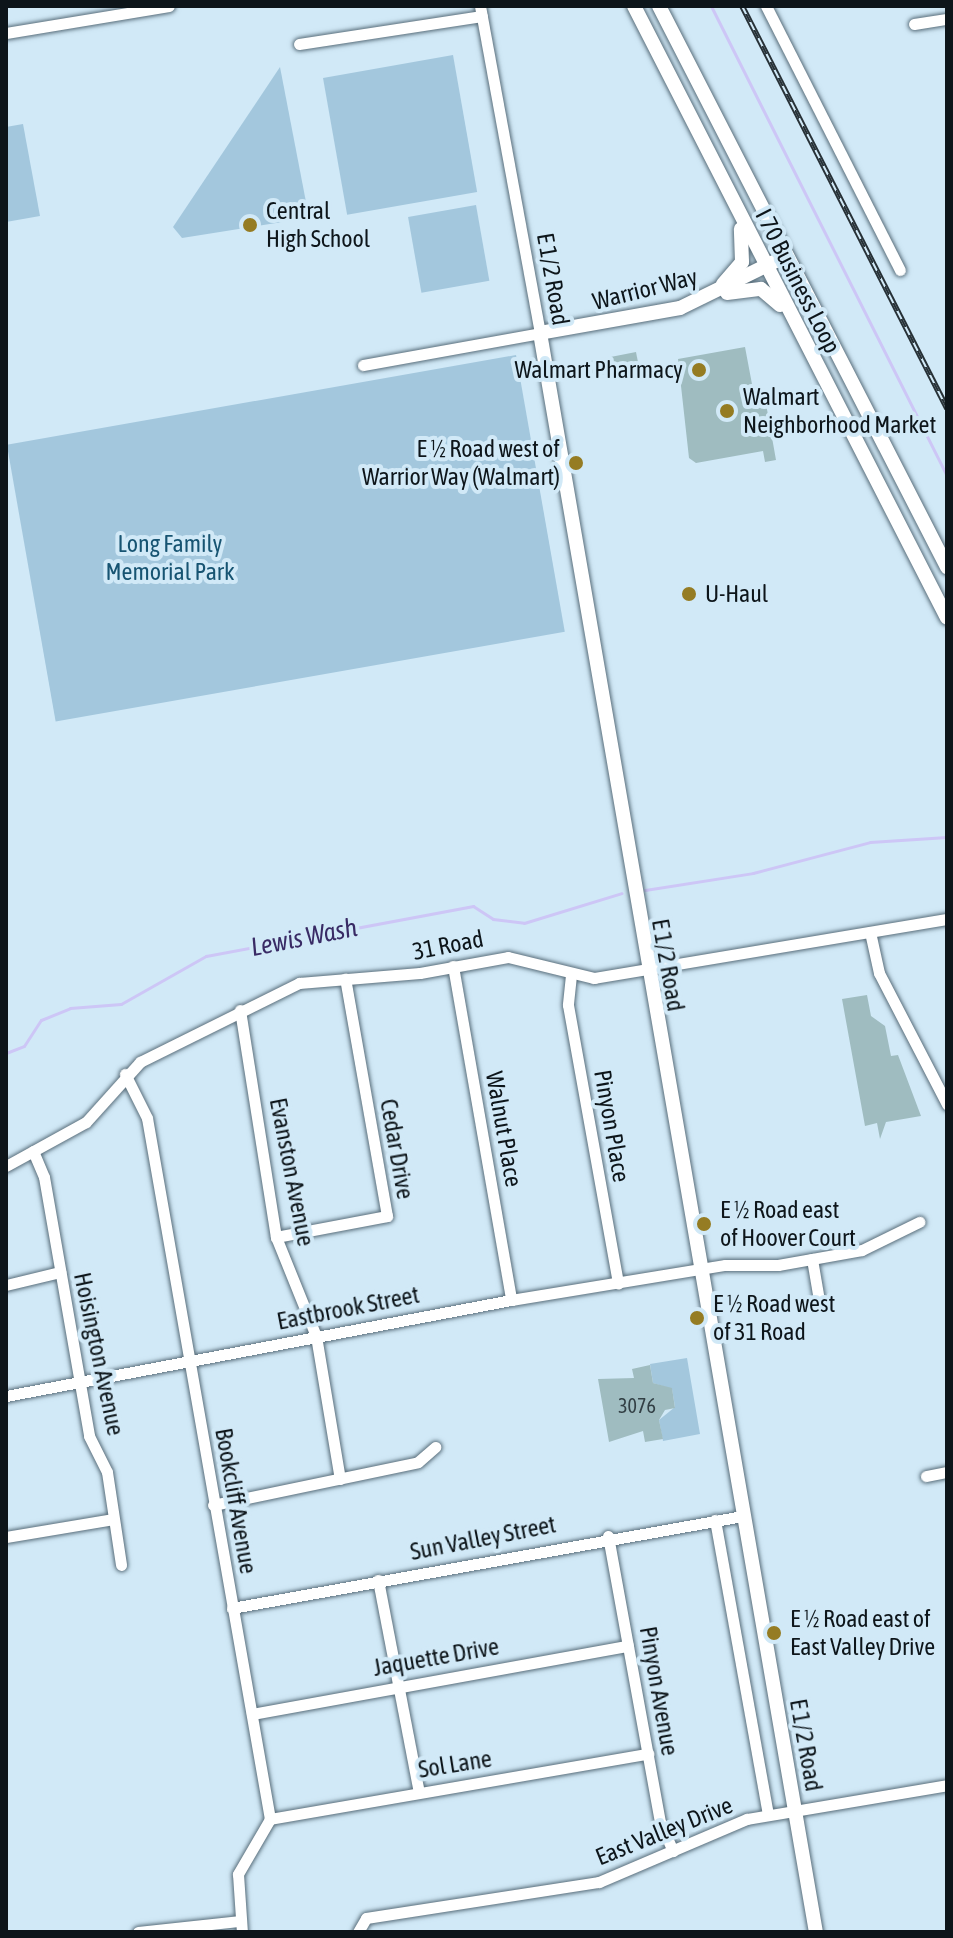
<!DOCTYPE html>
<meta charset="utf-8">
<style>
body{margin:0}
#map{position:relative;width:953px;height:1938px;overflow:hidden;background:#d1e9f7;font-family:"Asap Condensed",sans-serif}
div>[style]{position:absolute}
.green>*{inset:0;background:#a3c7dd;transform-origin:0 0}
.stream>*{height:3px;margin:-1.5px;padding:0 1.5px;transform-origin:1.5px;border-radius:1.5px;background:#cdc6f6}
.building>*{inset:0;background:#9fbcc0;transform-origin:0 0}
.roads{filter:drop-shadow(0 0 2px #596e7b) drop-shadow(0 0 2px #596e7b)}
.minor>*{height:11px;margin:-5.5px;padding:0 5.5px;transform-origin:5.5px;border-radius:5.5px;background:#fff}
.major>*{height:14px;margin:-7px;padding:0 7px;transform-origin:7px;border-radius:7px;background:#fff}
.rail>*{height:6px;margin-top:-3px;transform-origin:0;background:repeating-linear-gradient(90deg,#d1e9f7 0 9px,#273137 0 18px);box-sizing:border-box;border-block:2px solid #273137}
.dots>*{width:22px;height:22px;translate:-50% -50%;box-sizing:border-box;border:4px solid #d1e9f7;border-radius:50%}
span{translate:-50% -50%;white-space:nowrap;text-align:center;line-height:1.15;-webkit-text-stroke:8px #d1e9f7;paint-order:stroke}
.number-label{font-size:20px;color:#323f44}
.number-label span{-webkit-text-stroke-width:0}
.poi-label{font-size:24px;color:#0d151a}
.left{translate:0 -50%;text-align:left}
.right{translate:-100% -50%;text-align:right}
.street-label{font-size:24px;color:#0d151a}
.park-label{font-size:24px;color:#175472}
.water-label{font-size:26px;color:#392b65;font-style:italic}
.frame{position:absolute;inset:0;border:8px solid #0d151a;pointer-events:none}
</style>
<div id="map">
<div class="green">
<div style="left:453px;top:55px;width:139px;height:132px;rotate:80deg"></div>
<div style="clip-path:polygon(280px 67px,306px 202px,295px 220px,182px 238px,173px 227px)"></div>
<div style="clip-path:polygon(23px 124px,40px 216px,6px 222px,6px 127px)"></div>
<div style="left:476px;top:205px;width:77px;height:69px;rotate:80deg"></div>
<div style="left:516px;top:355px;width:281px;height:517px;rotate:80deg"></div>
<div style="clip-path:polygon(687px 1358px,700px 1434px,663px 1441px,659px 1420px,675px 1407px,672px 1389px,653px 1383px,650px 1364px)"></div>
</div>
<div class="stream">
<div style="left:711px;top:6px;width:526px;rotate:63.34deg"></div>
<div style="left:645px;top:890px;width:109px;rotate:-8.9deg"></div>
<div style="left:753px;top:873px;width:121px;rotate:-14.8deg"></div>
<div style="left:870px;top:842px;width:77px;rotate:-3.7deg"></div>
<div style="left:6px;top:1053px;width:19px;rotate:-21deg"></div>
<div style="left:24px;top:1046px;width:31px;rotate:-57deg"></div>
<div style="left:41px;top:1020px;width:31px;rotate:-22deg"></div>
<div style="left:70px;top:1008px;width:51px;rotate:-4.5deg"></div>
<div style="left:121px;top:1004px;width:98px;rotate:-29.5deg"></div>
<div style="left:206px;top:956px;width:272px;rotate:-10.6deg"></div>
<div style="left:473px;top:906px;width:24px;rotate:33deg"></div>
<div style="left:493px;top:919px;width:31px;rotate:7deg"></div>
<div style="left:524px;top:923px;width:102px;rotate:-17deg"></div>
</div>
<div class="building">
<div style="clip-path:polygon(745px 347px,755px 400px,765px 398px,776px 460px,765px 462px,763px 451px,696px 463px,689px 458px,678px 359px)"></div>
<div style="left:636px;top:352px;width:16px;height:48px;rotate:79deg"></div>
<div style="clip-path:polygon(867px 995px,871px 1016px,885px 1026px,891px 1056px,898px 1055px,921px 1116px,886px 1122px,880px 1139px,877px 1123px,865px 1126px,842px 999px)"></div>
<div style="clip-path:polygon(650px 1365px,653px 1383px,672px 1388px,675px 1408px,665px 1410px,659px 1420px,663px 1439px,645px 1442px,643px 1431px,609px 1442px,598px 1379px,634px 1378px,632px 1369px)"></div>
</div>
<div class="roads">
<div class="minor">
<div style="left:766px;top:6px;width:296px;rotate:63.1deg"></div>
<div style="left:914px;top:24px;width:33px;rotate:-9deg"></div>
<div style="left:6px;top:33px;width:165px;rotate:-9.4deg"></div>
<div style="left:299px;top:44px;width:185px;rotate:-8.7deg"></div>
<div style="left:363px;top:365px;width:180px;rotate:-10.2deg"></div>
<div style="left:540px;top:333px;width:332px;rotate:-100.4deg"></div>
<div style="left:870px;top:932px;width:42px;rotate:77.6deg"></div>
<div style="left:879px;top:973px;width:148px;rotate:62.6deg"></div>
<div style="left:453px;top:966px;width:339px;rotate:80.1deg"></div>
<div style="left:571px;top:975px;width:30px;rotate:96deg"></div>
<div style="left:568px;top:1005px;width:283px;rotate:79.8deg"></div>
<div style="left:240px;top:1010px;width:230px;rotate:81deg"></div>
<div style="left:276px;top:1237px;width:107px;rotate:68deg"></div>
<div style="left:316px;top:1336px;width:145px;rotate:80.5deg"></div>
<div style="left:125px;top:1074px;width:49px;rotate:63.4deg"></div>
<div style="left:147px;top:1118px;width:712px;rotate:80.05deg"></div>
<div style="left:270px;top:1819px;width:64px;rotate:120.2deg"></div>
<div style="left:238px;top:1874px;width:58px;rotate:86.1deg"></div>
<div style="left:33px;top:1151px;width:28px;rotate:67deg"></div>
<div style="left:44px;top:1177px;width:263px;rotate:80.1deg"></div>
<div style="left:89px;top:1436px;width:40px;rotate:63.4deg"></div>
<div style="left:107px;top:1472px;width:94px;rotate:81.4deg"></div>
<div style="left:6px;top:1166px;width:91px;rotate:-28.8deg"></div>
<div style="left:86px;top:1122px;width:81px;rotate:-48deg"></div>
<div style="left:140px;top:1062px;width:178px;rotate:-26.4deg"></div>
<div style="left:299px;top:983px;width:121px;rotate:-4.7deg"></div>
<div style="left:420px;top:973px;width:89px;rotate:-10.3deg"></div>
<div style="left:508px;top:957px;width:89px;rotate:13.7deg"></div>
<div style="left:594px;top:978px;width:358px;rotate:-9.5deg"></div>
<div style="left:276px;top:1237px;width:113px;rotate:-10.7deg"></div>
<div style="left:387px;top:1216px;width:241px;rotate:-100deg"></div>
<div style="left:812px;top:1259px;width:42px;rotate:80.3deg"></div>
<div style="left:6px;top:1285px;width:56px;rotate:-13.5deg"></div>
<div style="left:6px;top:1396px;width:514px;rotate:-10.76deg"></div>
<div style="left:511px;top:1300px;width:217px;rotate:-9.3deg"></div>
<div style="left:725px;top:1265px;width:53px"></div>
<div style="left:778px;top:1265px;width:85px;rotate:-10.1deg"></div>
<div style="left:862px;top:1250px;width:64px;rotate:-26.2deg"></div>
<div style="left:926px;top:1476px;width:21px;rotate:-11deg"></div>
<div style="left:213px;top:1505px;width:209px;rotate:-11.8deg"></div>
<div style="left:418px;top:1462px;width:23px;rotate:-41deg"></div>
<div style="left:715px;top:1520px;width:299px;rotate:79.8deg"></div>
<div style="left:608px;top:1536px;width:291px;rotate:79.7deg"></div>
<div style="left:660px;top:1822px;width:32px;rotate:66deg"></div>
<div style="left:6px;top:1537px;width:109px;rotate:-9.5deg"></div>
<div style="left:378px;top:1580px;width:216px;rotate:79.1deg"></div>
<div style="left:232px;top:1608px;width:519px;rotate:-10.21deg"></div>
<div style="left:252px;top:1714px;width:382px;rotate:-10.3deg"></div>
<div style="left:270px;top:1819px;width:384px;rotate:-9.8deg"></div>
<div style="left:138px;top:1932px;width:103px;rotate:-6.2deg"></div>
<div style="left:358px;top:1932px;width:16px;rotate:-60deg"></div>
<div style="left:366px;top:1918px;width:236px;rotate:-8.8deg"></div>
<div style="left:599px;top:1882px;width:161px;rotate:-23.1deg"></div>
<div style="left:747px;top:1819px;width:203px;rotate:-9.6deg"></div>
</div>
<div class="major">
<div style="left:634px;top:6px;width:687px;rotate:62.91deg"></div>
<div style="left:659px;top:6px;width:631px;rotate:62.83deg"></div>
<div style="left:786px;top:256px;width:118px;rotate:153.9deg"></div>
<div style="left:680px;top:308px;width:142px;rotate:169.9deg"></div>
<div style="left:540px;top:333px;width:1623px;rotate:80.21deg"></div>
<div style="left:723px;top:284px;width:29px;rotate:-49deg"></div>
<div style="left:742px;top:262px;width:33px;rotate:-92deg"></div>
<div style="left:727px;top:293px;width:34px;rotate:-7deg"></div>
<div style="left:761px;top:289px;width:25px;rotate:40deg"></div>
</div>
</div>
<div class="rail">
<div style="left:742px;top:6px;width:452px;rotate:63deg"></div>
</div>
<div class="dots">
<div style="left:250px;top:225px;background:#957c23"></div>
<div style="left:699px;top:370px;background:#957c23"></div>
<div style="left:727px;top:411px;background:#957c23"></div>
<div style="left:576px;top:463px;background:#957c23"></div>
<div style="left:689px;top:594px;background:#957c23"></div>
<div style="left:704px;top:1224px;background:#957c23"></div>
<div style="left:697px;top:1318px;background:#957c23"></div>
<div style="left:774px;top:1633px;background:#957c23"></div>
</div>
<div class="number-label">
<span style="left:637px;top:1405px">3076</span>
</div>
<div class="poi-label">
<span class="left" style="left:266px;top:225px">Central<br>High School</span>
<span class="right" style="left:683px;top:370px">Walmart Pharmacy</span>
<span class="left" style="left:743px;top:411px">Walmart<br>Neighborhood Market</span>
<span class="right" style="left:560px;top:463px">E ½ Road west of<br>Warrior Way (Walmart)</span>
<span class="left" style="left:705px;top:594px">U-Haul</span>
<span class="left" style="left:720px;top:1224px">E ½ Road east<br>of Hoover Court</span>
<span class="left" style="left:713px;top:1318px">E ½ Road west<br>of 31 Road</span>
<span class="left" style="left:790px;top:1633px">E ½ Road east of<br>East Valley Drive</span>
</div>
<div class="street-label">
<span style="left:553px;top:279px;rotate:80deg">E 1/2 Road</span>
<span style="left:798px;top:281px;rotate:63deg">I 70 Business Loop</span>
<span style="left:645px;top:289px;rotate:-14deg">Warrior Way</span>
<span style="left:448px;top:945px;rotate:-11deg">31 Road</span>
<span style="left:668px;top:965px;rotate:80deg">E 1/2 Road</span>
<span style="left:612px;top:1126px;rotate:80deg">Pinyon Place</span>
<span style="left:504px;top:1129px;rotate:80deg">Walnut Place</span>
<span style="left:397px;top:1149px;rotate:80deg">Cedar Drive</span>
<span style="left:292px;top:1172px;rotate:79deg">Evanston Avenue</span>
<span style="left:348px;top:1308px;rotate:-11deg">Eastbrook Street</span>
<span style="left:99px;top:1354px;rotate:78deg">Hoisington Avenue</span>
<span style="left:236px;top:1501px;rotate:80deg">Bookcliff Avenue</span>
<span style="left:483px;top:1538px;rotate:-11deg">Sun Valley Street</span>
<span style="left:436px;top:1657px;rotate:-10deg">Jaquette Drive</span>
<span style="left:659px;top:1691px;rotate:80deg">Pinyon Avenue</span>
<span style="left:806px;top:1745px;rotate:80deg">E 1/2 Road</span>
<span style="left:455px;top:1764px;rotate:-9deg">Sol Lane</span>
<span style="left:664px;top:1831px;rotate:-22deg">East Valley Drive</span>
</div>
<div class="park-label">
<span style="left:170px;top:558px">Long Family<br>Memorial Park</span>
</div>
<div class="water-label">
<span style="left:304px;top:938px;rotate:-11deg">Lewis Wash</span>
</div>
<div class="frame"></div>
</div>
